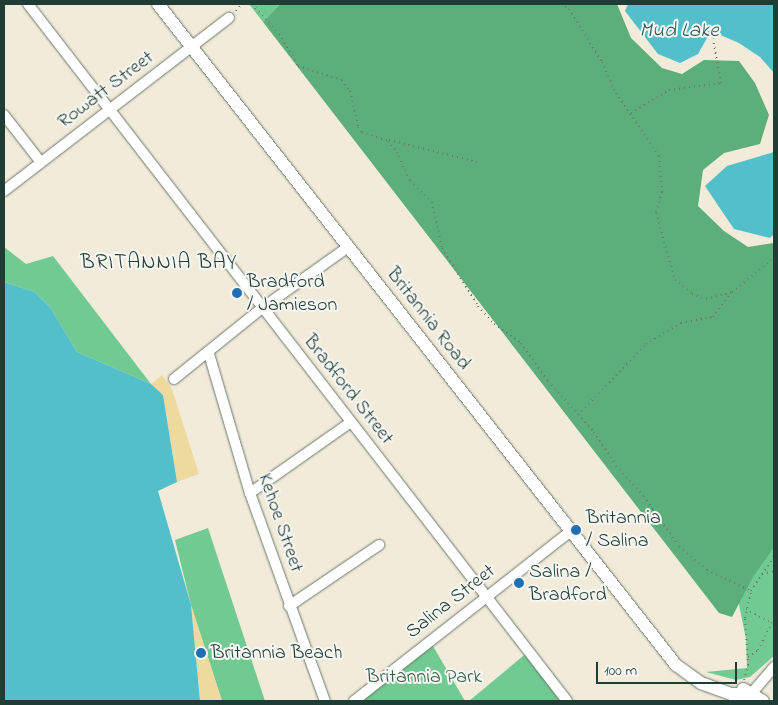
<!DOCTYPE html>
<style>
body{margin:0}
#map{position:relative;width:778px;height:705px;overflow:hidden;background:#f2ebd9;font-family:"Indie Flower",sans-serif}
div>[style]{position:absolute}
.green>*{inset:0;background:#71ca91}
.forest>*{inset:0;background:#5cae7b}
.sand>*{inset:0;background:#eeda9e}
.water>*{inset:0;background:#52bfca}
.path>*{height:2px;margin-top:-1px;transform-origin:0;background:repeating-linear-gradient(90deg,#697a6e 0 1px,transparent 0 5px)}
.roads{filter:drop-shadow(0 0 1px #697a6e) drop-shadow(0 0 1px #697a6e)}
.minor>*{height:10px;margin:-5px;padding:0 5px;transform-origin:5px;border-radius:5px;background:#fff}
.tertiary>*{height:12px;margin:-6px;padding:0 6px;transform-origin:6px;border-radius:6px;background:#fff}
.dots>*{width:14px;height:14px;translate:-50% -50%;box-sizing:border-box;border:2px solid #f6f6f2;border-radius:50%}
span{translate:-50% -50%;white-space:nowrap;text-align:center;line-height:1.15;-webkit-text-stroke:4px #f6f6f2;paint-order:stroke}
.street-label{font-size:20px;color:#1f3d34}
.poi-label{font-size:20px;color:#1f3d34}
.left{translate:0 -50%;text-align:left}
.park-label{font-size:20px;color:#34604b}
.water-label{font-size:21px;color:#2c5e5a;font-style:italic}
.neighbourhood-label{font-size:21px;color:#1f3d34;letter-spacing:1px}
.frame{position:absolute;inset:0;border:5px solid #1f3d34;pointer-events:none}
.scale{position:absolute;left:596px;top:662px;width:141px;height:22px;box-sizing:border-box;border:2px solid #1f3d34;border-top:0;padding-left:6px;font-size:15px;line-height:18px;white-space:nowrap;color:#1f3d34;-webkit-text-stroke:4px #f6f6f2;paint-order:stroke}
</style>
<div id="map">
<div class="green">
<div style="clip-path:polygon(249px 4px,280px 4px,263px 22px)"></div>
<div style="clip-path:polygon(4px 247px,26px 264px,53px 256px,151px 384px,77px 352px,50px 307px,35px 292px,4px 282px)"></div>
<div style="clip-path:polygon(208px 528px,265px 701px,222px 701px,191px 605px,175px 540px)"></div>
<div style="clip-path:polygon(774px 531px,774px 656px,750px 677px,736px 680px,706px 672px,747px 668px,746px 639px,735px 585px)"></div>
<div style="clip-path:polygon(430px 641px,465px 701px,357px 701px)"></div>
<div style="clip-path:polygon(528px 652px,567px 701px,469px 701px)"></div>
</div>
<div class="forest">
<div style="clip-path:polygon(280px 4px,617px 4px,631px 38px,662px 68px,682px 74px,704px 60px,739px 61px,755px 83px,769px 115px,760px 144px,724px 153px,703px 170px,698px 206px,724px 231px,748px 247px,774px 243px,774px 547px,753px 577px,732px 617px,719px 613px,263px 22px)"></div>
</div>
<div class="sand">
<div style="clip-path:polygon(162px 375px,172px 389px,199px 474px,177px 482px,163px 395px,151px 384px)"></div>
<div style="clip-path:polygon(191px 605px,222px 701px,200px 701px)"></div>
</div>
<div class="water">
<div style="clip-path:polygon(628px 4px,774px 4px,774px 73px,760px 57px,739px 43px,711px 31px,698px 54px,680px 63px,658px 54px,625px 11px)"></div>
<div style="clip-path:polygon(774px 152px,774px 234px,770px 238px,734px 229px,705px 186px,727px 166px)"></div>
<div style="clip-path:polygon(4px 282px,35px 292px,50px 307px,77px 352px,151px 384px,163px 395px,177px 482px,158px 491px,191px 605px,200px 701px,4px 701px)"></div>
</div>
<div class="path">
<div style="left:252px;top:4px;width:40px;rotate:48deg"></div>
<div style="left:279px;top:34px;width:37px;rotate:59deg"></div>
<div style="left:298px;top:66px;width:46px;rotate:17.7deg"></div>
<div style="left:342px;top:80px;width:14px;rotate:54deg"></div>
<div style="left:350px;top:91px;width:37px;rotate:77deg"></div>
<div style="left:358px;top:127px;width:6px;rotate:51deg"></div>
<div style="left:362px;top:132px;width:28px;rotate:19deg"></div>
<div style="left:388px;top:141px;width:14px;rotate:51deg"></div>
<div style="left:397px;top:152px;width:32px;rotate:66deg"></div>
<div style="left:410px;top:181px;width:30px;rotate:44deg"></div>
<div style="left:432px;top:202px;width:47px;rotate:77.7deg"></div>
<div style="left:442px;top:248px;width:68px;rotate:58.2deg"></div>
<div style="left:478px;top:306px;width:24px;rotate:48deg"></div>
<div style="left:494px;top:324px;width:33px;rotate:35deg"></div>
<div style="left:521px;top:343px;width:47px;rotate:54.6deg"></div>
<div style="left:548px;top:381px;width:69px;rotate:48deg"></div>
<div style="left:594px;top:432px;width:40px;rotate:57.1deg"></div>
<div style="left:616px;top:466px;width:41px;rotate:47deg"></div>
<div style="left:644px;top:496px;width:62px;rotate:55.5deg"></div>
<div style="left:679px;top:547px;width:36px;rotate:39deg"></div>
<div style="left:707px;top:570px;width:49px;rotate:25.5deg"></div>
<div style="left:561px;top:4px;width:9px;rotate:32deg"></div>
<div style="left:569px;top:9px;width:62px;rotate:58.1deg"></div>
<div style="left:602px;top:62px;width:34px;rotate:66deg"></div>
<div style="left:616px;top:93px;width:76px;rotate:55.7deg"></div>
<div style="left:659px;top:156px;width:36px;rotate:85deg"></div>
<div style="left:662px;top:192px;width:22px;rotate:106deg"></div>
<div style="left:656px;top:213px;width:70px;rotate:74.2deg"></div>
<div style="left:675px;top:280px;width:22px;rotate:39deg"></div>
<div style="left:692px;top:294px;width:15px;rotate:20deg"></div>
<div style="left:706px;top:299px;width:27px;rotate:-15deg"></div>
<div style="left:236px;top:11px;width:9px;rotate:-49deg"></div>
<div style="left:631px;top:113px;width:44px;rotate:-31.2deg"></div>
<div style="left:669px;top:90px;width:52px;rotate:-7.7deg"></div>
<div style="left:721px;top:83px;width:45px;rotate:-100.3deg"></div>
<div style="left:389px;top:140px;width:95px;rotate:14deg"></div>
<div style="left:578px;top:415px;width:98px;rotate:-46.2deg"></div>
<div style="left:646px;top:344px;width:41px;rotate:-31deg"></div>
<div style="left:681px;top:323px;width:33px;rotate:-11deg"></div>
<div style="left:713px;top:317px;width:31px;rotate:-53deg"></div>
<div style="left:732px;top:292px;width:54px;rotate:-39deg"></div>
<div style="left:762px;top:574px;width:12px;rotate:-14deg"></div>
<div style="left:746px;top:609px;width:26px;rotate:29deg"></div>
<div style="left:748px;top:657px;width:12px;rotate:-35deg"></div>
<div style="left:758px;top:650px;width:35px;rotate:-63deg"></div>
<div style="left:744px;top:680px;width:16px;rotate:-75deg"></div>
<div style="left:748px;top:665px;width:47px;rotate:-93.7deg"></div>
<div style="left:745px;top:618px;width:28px;rotate:-77deg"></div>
<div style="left:751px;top:591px;width:42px;rotate:-56.7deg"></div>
</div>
<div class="roads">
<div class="minor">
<div style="left:28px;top:4px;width:881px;rotate:52.28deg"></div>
<div style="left:4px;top:115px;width:58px;rotate:52deg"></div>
<div style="left:4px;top:191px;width:284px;rotate:-37.6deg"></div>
<div style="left:209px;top:354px;width:145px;rotate:73.6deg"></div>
<div style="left:250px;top:493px;width:221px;rotate:70.2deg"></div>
<div style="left:174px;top:379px;width:113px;rotate:-38.9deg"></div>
<div style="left:262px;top:308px;width:105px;rotate:-35.3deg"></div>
<div style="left:250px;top:493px;width:123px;rotate:-35.1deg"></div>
<div style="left:289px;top:606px;width:109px;rotate:-34.1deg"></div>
<div style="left:354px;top:701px;width:276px;rotate:-38.1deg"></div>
<div style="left:745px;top:701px;width:45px;rotate:-49.5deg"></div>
</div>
<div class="tertiary">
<div style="left:158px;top:4px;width:840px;rotate:51.92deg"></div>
<div style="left:676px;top:665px;width:31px;rotate:36deg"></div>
<div style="left:701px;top:683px;width:33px;rotate:20deg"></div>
<div style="left:732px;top:694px;width:18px"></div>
<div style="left:743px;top:689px;width:23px;rotate:31deg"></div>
</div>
</div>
<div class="dots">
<div style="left:237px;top:293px;background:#1f6fb2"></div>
<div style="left:576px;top:530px;background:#1f6fb2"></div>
<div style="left:519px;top:583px;background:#1f6fb2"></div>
<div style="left:201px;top:653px;background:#1f6fb2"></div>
</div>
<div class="street-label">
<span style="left:106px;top:90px;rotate:-37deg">Rowatt Street</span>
<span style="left:428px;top:319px;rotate:52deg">Britannia Road</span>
<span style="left:348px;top:390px;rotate:52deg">Bradford Street</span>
<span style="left:280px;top:523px;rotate:71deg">Kehoe Street</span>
<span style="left:451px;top:602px;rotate:-38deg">Salina Street</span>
</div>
<div class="poi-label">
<span class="left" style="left:247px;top:294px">Bradford<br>/ Jamieson</span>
<span class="left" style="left:586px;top:530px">Britannia<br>/ Salina</span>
<span class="left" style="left:529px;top:584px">Salina /<br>Bradford</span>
<span class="left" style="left:211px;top:653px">Britannia Beach</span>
</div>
<div class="park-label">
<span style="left:424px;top:677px">Britannia Park</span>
</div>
<div class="water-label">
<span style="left:679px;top:31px">Mud Lake</span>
</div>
<div class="neighbourhood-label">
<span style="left:159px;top:263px">BRITANNIA BAY</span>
</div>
<div class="frame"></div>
<div class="scale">100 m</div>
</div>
